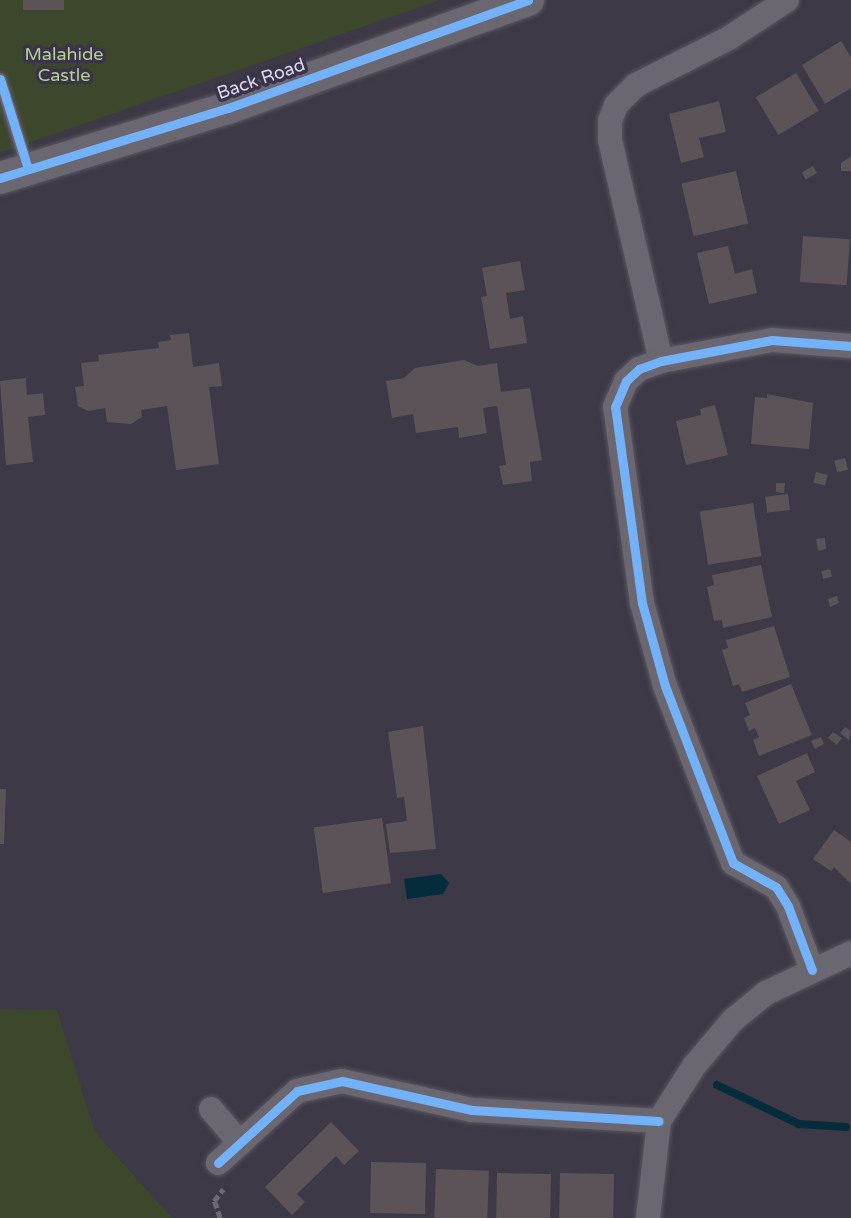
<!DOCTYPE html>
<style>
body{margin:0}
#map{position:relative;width:851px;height:1218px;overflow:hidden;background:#3d3946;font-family:"Varela Round",sans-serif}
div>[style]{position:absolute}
.green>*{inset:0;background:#3c472c}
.water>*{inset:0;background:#052c3b}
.stream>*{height:8px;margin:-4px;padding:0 4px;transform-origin:4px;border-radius:4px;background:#052c3b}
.building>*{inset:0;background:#5b5358;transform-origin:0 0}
.path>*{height:4.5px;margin-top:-2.25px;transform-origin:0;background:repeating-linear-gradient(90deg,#6c6973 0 7px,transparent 0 10.5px)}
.roads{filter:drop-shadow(0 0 2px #595662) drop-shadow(0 0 2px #595662)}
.service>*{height:12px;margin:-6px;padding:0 6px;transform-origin:6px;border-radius:6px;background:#6a6771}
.minor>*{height:24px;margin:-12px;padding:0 12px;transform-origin:12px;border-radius:12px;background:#6a6771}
.tertiary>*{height:32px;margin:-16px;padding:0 16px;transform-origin:16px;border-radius:16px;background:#6a6771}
.cycleway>*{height:9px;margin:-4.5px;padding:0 4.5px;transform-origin:4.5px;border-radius:4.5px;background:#73b2f8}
span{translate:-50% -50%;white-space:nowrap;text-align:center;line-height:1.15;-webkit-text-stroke:7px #3a334c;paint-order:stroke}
.park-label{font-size:18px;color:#b6d18d}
.street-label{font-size:18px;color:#dddaea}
</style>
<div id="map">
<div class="green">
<div style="clip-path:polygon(0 0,440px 0,0 153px)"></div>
<div style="clip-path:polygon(0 1009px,57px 1010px,95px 1132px,172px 1218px,0 1218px)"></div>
</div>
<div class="water">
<div style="clip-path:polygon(441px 874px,449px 883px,443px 894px,407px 899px,404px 879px)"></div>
</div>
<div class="stream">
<div style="left:717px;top:1085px;width:91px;rotate:25.4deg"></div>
<div style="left:799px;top:1124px;width:47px;rotate:3.7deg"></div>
</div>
<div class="building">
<div style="left:23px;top:0;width:41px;height:10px"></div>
<div style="clip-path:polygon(841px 41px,851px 57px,851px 88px,825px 104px,802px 65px)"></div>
<div style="left:796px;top:73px;width:44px;height:47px;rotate:59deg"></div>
<div style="clip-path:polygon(719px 101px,726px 132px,699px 138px,704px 157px,681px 163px,669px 114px)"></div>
<div style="clip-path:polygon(851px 156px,851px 171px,841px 171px,841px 163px)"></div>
<div style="left:813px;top:166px;width:8px;height:13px;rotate:60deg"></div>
<div style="left:736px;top:171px;width:54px;height:56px;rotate:77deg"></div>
<div style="left:803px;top:236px;width:47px;height:46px;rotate:4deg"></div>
<div style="clip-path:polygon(728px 246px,735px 274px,752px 269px,757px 293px,709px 304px,697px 253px)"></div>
<div style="clip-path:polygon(520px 261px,525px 290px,506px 293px,510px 319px,523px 316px,527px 343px,490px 349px,481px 297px,487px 296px,482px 268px)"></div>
<div style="clip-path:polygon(189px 333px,193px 367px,219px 363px,222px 386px,209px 387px,219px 464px,176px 470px,167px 406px,141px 410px,142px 417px,131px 424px,107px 422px,105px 408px,88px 411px,78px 406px,75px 387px,84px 386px,81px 363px,99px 361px,98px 355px,159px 348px,158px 342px,171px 340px,170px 335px)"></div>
<div style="clip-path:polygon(464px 360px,478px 366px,497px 363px,501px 392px,530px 388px,542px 460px,530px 462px,532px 481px,503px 485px,499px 466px,506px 465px,497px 406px,483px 408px,487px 433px,459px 438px,458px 427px,416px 433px,413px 414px,392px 418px,386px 381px,404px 378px,415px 368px)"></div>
<div style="clip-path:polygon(26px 378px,27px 395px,43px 393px,45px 415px,28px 417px,33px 462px,6px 465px,0 381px)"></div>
<div style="clip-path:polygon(767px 394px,813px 403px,809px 449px,751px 444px,755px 397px,767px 398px)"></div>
<div style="clip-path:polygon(715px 405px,728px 455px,686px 465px,676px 421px,701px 415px,700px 409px)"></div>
<div style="left:845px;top:458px;width:12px;height:11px;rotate:76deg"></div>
<div style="left:816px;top:472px;width:12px;height:11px;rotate:14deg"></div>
<div style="clip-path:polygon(776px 483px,785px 483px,784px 493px,776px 492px)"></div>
<div style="left:788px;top:494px;width:16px;height:23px;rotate:83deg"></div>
<div style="left:753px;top:503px;width:54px;height:54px;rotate:81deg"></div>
<div style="clip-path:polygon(825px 538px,826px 549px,818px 551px,816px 539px)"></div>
<div style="clip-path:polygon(761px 565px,772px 617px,723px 628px,722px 620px,714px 621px,707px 587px,714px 585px,712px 575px)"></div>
<div style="left:830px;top:569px;width:8px;height:9px;rotate:76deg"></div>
<div style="clip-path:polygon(837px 596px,839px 603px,830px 607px,828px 599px)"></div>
<div style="clip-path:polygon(774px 626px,790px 677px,742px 692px,739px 684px,733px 686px,722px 650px,728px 648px,726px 640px)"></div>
<div style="clip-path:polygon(791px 684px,812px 735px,759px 756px,753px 740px,759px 737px,755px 728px,749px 731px,744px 718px,750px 715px,745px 703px)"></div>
<div style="clip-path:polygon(423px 726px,436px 849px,390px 853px,386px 824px,407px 821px,404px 797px,397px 798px,388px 732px)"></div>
<div style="clip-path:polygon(845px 727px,851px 731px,849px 740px,840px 733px)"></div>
<div style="clip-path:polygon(833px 732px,842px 738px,837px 745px,828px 738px)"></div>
<div style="clip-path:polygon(821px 737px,824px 744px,815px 749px,811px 741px)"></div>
<div style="clip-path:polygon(807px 753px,815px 772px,796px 781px,810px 810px,779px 824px,757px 776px)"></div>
<div style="clip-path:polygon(0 789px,6px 789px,4px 844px,0 844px)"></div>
<div style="left:382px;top:818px;width:66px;height:69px;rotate:82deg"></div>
<div style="clip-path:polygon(834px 830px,851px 842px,851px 884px,834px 867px,831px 871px,813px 859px)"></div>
<div style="clip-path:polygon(331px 1122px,359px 1151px,344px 1165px,336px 1156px,297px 1194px,305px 1202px,292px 1215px,265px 1187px)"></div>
<div style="left:371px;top:1162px;width:55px;height:51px;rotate:1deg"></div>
<div style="left:436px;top:1169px;width:53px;height:49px;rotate:2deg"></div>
<div style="left:497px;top:1173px;width:54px;height:45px;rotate:1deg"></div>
<div style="left:560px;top:1173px;width:54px;height:45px;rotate:1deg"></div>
</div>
<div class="path">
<div style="left:220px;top:1218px;width:18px;rotate:-109deg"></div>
<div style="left:214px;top:1201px;width:15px;rotate:-53deg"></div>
</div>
<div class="roads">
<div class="service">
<div style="left:0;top:79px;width:94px;rotate:72.7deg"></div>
</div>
<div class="minor">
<div style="left:661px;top:361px;width:227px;rotate:-103deg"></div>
<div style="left:610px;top:140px;width:19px;rotate:-90deg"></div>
<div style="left:610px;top:121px;width:17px;rotate:-69deg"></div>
<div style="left:616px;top:105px;width:28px;rotate:-45deg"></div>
<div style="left:636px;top:85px;width:104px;rotate:-26.8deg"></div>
<div style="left:729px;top:38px;width:69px;rotate:-33.2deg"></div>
<div style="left:812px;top:970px;width:68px;rotate:-110.6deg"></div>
<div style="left:788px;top:906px;width:22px;rotate:-122deg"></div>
<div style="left:776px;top:887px;width:49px;rotate:-150.8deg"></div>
<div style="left:733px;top:863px;width:190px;rotate:-111deg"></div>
<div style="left:665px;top:686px;width:86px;rotate:-105.5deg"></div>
<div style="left:642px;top:603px;width:198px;rotate:-97.8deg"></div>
<div style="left:615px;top:407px;width:28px;rotate:-67deg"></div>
<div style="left:626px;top:381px;width:18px;rotate:-43deg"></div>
<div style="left:639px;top:369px;width:23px;rotate:-20deg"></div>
<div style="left:661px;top:361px;width:113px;rotate:-10.7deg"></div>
<div style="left:772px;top:340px;width:79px;rotate:4.3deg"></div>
<div style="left:211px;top:1109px;width:45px;rotate:49.5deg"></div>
<div style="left:218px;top:1163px;width:107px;rotate:-42.3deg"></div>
<div style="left:297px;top:1091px;width:46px;rotate:-12.5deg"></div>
<div style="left:342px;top:1081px;width:133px;rotate:12.6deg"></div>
<div style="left:472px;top:1110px;width:187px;rotate:3.4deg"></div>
<div style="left:648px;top:1218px;width:98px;rotate:-83.5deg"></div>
<div style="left:659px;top:1121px;width:65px;rotate:-57.5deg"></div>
<div style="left:694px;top:1066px;width:60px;rotate:-49.7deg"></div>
<div style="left:733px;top:1020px;width:43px;rotate:-39.3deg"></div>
<div style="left:766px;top:993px;width:94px;rotate:-25.2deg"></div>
</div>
<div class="tertiary">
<div style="left:0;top:178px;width:239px;rotate:-17.1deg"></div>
<div style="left:228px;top:108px;width:319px;rotate:-19.8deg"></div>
</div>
</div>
<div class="cycleway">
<div style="left:0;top:79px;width:94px;rotate:72.7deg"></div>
<div style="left:0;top:178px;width:239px;rotate:-17.1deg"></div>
<div style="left:228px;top:108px;width:319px;rotate:-19.8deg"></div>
<div style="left:812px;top:970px;width:68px;rotate:-110.6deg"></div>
<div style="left:788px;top:906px;width:22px;rotate:-122deg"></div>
<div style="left:776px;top:887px;width:49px;rotate:-150.8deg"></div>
<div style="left:733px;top:863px;width:190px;rotate:-111deg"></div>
<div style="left:665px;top:686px;width:86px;rotate:-105.5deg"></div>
<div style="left:642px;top:603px;width:198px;rotate:-97.8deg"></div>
<div style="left:615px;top:407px;width:28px;rotate:-67deg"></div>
<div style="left:626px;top:381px;width:18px;rotate:-43deg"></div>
<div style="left:639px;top:369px;width:23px;rotate:-20deg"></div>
<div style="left:661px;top:361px;width:113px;rotate:-10.7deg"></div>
<div style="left:772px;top:340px;width:79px;rotate:4.3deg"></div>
<div style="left:218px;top:1163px;width:107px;rotate:-42.3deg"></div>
<div style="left:297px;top:1091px;width:46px;rotate:-12.5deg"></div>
<div style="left:342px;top:1081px;width:133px;rotate:12.6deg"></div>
<div style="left:472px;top:1110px;width:187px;rotate:3.4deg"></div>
</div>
<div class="park-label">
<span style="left:64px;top:65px">Malahide<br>Castle</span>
</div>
<div class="street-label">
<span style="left:261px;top:79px;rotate:-19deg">Back Road</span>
</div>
</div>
